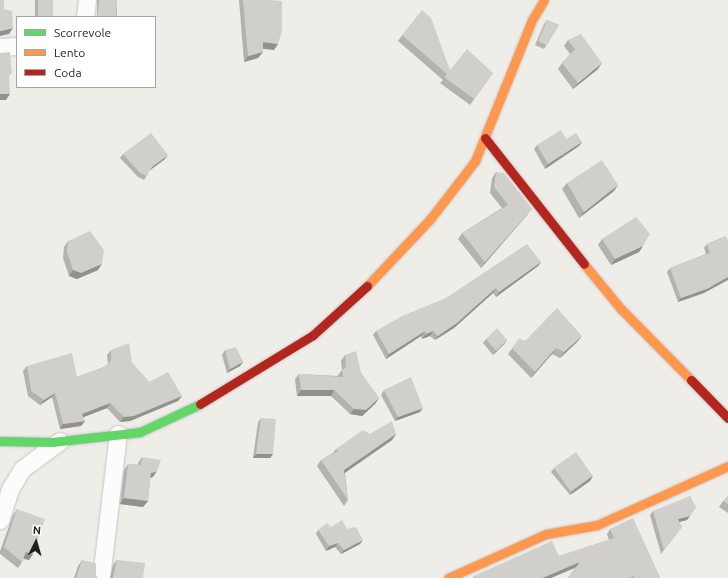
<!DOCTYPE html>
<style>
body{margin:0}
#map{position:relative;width:728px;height:578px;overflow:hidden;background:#eeede8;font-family:Ubuntu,sans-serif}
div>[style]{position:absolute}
.roads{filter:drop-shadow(0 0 1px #c6c6c4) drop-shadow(0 0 1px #c6c6c4)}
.street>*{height:17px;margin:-8.5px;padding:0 8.5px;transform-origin:8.5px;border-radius:8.5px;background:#fcfcfc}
.fast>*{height:9px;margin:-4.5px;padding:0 4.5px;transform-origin:4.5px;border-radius:4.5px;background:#63d668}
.slow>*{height:9px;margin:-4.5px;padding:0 4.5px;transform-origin:4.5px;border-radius:4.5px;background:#ff974d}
.jam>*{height:9px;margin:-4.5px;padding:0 4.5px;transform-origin:4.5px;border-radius:4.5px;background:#b3261e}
.wall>*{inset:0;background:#b3b2af;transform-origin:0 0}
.shaded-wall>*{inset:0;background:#92918e}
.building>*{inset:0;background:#d0cfcb;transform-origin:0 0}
span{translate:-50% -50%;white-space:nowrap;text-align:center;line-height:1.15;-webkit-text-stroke:4px #fff;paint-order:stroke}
.legend{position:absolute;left:16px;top:16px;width:140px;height:72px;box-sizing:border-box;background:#fff;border:1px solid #a5a5a5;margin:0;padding:5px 7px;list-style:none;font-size:12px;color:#1f1f1f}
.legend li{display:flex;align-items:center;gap:8px;height:20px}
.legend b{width:20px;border:1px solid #a5a5a5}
.north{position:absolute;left:16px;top:522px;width:40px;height:40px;-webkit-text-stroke:3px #fff;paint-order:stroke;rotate:5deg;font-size:11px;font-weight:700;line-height:16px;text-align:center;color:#1f1f1f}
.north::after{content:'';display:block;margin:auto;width:14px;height:18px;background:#1f1f1f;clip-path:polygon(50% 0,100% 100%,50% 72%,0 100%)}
</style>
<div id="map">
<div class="roads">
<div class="street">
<div style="left:85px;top:17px;width:17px;rotate:-83deg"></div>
<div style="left:0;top:47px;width:17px;rotate:-3deg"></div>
<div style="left:0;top:520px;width:33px;rotate:-72deg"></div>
<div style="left:10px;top:489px;width:23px;rotate:-59deg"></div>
<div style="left:22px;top:469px;width:47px;rotate:-36.4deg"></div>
<div style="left:101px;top:578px;width:145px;rotate:-83.3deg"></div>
</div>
<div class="fast">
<div style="left:0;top:441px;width:52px;rotate:1.1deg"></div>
<div style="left:52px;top:442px;width:89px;rotate:-6.5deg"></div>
<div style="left:140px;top:432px;width:66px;rotate:-25deg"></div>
</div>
<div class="slow">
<div style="left:584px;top:264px;width:58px;rotate:50.6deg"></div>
<div style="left:621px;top:309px;width:100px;rotate:45.4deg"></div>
<div style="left:367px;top:286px;width:93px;rotate:-46.7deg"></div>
<div style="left:431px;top:218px;width:72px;rotate:-52.3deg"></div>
<div style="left:475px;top:161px;width:152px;rotate:-68deg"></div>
<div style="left:532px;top:20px;width:23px;rotate:-59deg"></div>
<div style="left:448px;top:578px;width:107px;rotate:-24.2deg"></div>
<div style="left:546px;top:534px;width:52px;rotate:-10deg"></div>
<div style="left:597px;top:525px;width:144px;rotate:-24.2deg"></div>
</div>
<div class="jam">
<div style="left:485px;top:138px;width:160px;rotate:51.8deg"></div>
<div style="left:691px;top:380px;width:53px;rotate:45.8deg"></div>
<div style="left:200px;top:404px;width:132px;rotate:-31.4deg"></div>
<div style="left:313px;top:335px;width:73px;rotate:-42.2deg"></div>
</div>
</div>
<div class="wall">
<div style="left:35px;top:0;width:18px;height:17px"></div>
<div style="left:97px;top:0;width:20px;height:17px"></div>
<div style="clip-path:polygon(239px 0,269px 0,278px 44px,274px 50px,263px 49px,263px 52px,258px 58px,244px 62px)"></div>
<div style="clip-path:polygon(547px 20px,559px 25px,544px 49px,535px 45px,544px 24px)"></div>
<div style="clip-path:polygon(402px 35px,450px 70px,493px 73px,470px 105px,440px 83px,443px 80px,398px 41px)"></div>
<div style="clip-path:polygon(568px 40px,598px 69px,573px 89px,558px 69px,562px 63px,570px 54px,564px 46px)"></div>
<div style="clip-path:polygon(566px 139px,582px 142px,579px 146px,545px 169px,534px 149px,537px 145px)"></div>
<div style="clip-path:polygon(123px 154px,165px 159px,150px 170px,144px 180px,138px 177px,120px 158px)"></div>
<div style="clip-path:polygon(496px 172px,527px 215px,481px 268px,458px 239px,462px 233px,502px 208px,490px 193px,492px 178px)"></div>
<div style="clip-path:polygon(567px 183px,614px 191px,579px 218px,562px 189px)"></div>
<div style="clip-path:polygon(726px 236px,704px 293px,678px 302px,667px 272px,670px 268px,706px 254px,704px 248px,707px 244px)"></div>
<div style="clip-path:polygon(602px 239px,643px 246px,639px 252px,611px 265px,598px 245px)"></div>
<div style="clip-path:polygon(68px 241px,98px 270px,77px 279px,69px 276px,63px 258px,64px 247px)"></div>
<div style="clip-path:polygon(541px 262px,538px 266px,496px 297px,493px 293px,454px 328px,435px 340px,430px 336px,422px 339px,421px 336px,386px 359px,373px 335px,376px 331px)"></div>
<div style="clip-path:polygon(582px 336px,577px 342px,560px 358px,552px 354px,531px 378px,508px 354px,519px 339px,525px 341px)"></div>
<div style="clip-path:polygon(486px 339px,507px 340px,504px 344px,493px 355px,483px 343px)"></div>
<div style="clip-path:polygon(111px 350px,132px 363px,149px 382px,182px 396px,178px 401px,130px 421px,120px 422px,107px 408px,83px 417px,85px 421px,81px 426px,60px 429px,52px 397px,40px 405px,28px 396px,23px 371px,27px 366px,77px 377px,104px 367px,108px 364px,107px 355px)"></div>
<div style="clip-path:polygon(225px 350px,243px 362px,240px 366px,227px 373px,222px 355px)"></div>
<div style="clip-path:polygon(345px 355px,361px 373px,379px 398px,375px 404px,362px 416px,350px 414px,331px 396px,297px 396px,295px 379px,299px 374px,338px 376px,338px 375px,342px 370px,341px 361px)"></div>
<div style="clip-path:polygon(384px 390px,420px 412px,395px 421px,381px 395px)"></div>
<div style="clip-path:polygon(261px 418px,273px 454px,270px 458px,253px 458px,258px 422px)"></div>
<div style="clip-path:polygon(370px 434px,396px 434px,392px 440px,345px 473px,348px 500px,344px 506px,317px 466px,321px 460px,333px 453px,336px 449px)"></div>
<div style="clip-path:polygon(142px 457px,153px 477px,150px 478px,148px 501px,143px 507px,120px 504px,124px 470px,128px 464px,138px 465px,138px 463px)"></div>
<div style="clip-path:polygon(554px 468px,593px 476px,590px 481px,570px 495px,551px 472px)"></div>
<div style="clip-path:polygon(728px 496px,728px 513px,719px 507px,723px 501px)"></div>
<div style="clip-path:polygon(696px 507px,687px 520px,679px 522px,682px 527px,661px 554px,650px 515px,653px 511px)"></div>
<div style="clip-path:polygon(17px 509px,33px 554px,29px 560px,23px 559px,22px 562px,18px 568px,0 554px,0 551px,13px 515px)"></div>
<div style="clip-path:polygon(331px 527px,347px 529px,360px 544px,341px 554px,335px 547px,326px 551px,316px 534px,318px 530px)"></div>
<div style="clip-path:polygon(610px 529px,660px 577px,659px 578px,568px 578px,575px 568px,551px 578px,473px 578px,474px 576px,559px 556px,609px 540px,607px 534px)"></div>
<div style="clip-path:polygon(82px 560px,96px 576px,98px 578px,74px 578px,78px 566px)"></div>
<div style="clip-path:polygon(117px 560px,143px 578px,110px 578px,113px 565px)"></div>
</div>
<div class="shaded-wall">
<div style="clip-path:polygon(13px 28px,9px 34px,0 36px,0 31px)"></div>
<div style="clip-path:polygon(263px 42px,278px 44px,274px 50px,259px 48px)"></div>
<div style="clip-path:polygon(263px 52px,258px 58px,244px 62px,248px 56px)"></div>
<div style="clip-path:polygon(602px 63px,598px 69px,573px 89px,578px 83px)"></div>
<div style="clip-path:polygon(0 94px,10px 94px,6px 100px,0 100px)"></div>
<div style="clip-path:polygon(582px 142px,579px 146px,545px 169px,548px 164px)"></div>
<div style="clip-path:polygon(168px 155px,165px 159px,149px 171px,152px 167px)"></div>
<div style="clip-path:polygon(618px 185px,614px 191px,579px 218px,584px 212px)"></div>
<div style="clip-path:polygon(532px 209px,527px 215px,481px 268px,485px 262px)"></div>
<div style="clip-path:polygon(643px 246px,639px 252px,611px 265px,615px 259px)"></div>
<div style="clip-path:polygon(541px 262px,538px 266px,496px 297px,499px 292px)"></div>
<div style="clip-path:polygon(102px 264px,98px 270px,77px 279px,69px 276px,73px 270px)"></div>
<div style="clip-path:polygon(728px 277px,728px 280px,704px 293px,678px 302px,681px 298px)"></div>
<div style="clip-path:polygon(496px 288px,493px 293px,454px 328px,435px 340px,438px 336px)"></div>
<div style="clip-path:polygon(425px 331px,421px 336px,386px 359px,389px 354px)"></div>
<div style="clip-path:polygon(433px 331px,430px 336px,422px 339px,426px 334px)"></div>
<div style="clip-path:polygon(582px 336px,577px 342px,560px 358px,564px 352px)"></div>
<div style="clip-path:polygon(507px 340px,504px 344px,493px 355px,496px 351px)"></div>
<div style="clip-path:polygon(556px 348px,552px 354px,531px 378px,535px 372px)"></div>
<div style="clip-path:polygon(243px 362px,240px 366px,227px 373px,230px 369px)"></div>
<div style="clip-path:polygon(301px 390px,334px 390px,331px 396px,297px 396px)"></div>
<div style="clip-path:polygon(55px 393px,52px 397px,40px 405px,44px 400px)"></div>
<div style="clip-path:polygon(182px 396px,178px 401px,130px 421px,120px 422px,124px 417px)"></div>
<div style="clip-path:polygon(379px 398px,375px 404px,362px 416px,350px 414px,354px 409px)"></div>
<div style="clip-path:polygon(110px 403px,107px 408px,79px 419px,82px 414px)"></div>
<div style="clip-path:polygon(423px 408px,420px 412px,395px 421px,398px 417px)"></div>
<div style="clip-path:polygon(85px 421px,81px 426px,60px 429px,63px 424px)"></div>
<div style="clip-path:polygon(396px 434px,392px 440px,340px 476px,344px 470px)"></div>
<div style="clip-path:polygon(256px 454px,273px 454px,270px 458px,253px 458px)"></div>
<div style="clip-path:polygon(157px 471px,153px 477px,147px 479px,151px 473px)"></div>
<div style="clip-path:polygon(593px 476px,590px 481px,570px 495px,573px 491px)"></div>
<div style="clip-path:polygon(124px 498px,148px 501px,143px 507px,120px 504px)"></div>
<div style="clip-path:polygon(690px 516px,687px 520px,675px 523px,678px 519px)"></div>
<div style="clip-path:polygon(363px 540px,360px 544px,341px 554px,344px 550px)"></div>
<div style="clip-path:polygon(338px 543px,335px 547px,326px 551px,329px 546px)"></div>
<div style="clip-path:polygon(26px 552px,33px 554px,29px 560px,22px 558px)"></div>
<div style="clip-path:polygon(580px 562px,576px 567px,551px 578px,542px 578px)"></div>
</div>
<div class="building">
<div style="clip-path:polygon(0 0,4px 0,4px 9px,12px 11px,13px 28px,0 31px)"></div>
<div style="left:38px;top:0;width:15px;height:17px"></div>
<div style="clip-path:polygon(99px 0,117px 0,116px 17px,96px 17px,98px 14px)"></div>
<div style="clip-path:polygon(243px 0,269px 0,282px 1px,282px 31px,278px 44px,263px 42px,263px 52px,248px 56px)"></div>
<div style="clip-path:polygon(422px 10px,431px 18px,450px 70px,467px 49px,493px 73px,474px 99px,444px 77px,447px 74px,402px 35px)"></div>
<div style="clip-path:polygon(547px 20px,559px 25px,546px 45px,538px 41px)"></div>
<div style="clip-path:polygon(581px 34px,602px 63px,578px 83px,562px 63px,575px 49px,568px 40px)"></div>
<div style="clip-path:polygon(10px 52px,12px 73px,9px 76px,10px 94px,0 94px,0 53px)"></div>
<div style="clip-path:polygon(561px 130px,566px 139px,576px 133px,582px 142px,548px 164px,537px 145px)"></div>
<div style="clip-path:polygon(151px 133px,168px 155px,152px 167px,147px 176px,140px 173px,123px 154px)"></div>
<div style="clip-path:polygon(602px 160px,618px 185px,584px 212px,567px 183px)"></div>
<div style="clip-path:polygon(496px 172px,504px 173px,532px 209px,485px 262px,462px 233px,508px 205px,494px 187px)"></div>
<div style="clip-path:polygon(636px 217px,650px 234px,643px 246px,615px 259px,602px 239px)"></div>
<div style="clip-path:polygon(90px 231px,104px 250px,102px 264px,81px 273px,73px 270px,67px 252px,68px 241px)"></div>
<div style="clip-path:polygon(726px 236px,728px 241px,728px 277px,707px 289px,681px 298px,670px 268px,710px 253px,707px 244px)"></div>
<div style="clip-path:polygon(527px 244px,541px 262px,499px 292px,496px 288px,457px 323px,438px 336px,433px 331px,426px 334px,425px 331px,389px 354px,376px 331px,402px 316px,446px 298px)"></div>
<div style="clip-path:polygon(557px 308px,582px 336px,564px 352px,556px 348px,535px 372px,512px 348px,519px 339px,525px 341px)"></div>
<div style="clip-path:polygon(497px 328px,507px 340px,496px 351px,486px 339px)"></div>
<div style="clip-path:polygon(129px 343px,132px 363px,149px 382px,168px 372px,182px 396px,134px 416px,124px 417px,110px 403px,82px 414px,85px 421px,63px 424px,55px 393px,44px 400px,31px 391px,27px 366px,72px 353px,77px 377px,104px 367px,111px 361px,111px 350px)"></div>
<div style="clip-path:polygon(236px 347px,243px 362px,230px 369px,225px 350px)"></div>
<div style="clip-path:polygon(356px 351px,361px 373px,379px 398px,366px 410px,354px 409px,334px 390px,301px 390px,299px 374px,343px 377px,342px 370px,346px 367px,345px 355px)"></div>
<div style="clip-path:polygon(411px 377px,423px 408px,398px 417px,384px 390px)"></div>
<div style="clip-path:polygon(261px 418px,276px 419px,273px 454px,256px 454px)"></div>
<div style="clip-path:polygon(392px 421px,396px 434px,344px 470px,348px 500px,321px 460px,338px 451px,336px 449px,363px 430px,370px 434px)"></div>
<div style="left:576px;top:452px;width:29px;height:27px;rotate:55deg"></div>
<div style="clip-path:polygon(142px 457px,161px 460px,157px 471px,151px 473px,148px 501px,124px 498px,128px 464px,141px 465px)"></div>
<div style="clip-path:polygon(690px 496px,696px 507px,690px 516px,678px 519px,682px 527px,664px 550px,653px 511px)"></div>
<div style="clip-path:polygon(728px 496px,728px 504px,723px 501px)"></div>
<div style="clip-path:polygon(17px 509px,45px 519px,33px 554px,26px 552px,22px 562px,4px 547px)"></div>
<div style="clip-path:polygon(633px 518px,660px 577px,659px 578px,634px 578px,634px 576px,628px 578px,568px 578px,580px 562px,542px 578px,475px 578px,474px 576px,552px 541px,559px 556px,614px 538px,610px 529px)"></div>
<div style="clip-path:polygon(342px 520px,347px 529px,356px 527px,363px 540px,344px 550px,338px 543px,329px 546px,318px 530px,327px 523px,331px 527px)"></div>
<div style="clip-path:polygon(82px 560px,96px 563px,96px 576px,98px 578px,76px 578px)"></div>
<div style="clip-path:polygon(117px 560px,145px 563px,143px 578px,113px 578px)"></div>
</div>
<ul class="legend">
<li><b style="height:5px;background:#63d668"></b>Scorrevole</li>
<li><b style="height:5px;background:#ff974d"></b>Lento</li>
<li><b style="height:5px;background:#b3261e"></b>Coda</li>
</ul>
<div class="north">N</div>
</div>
